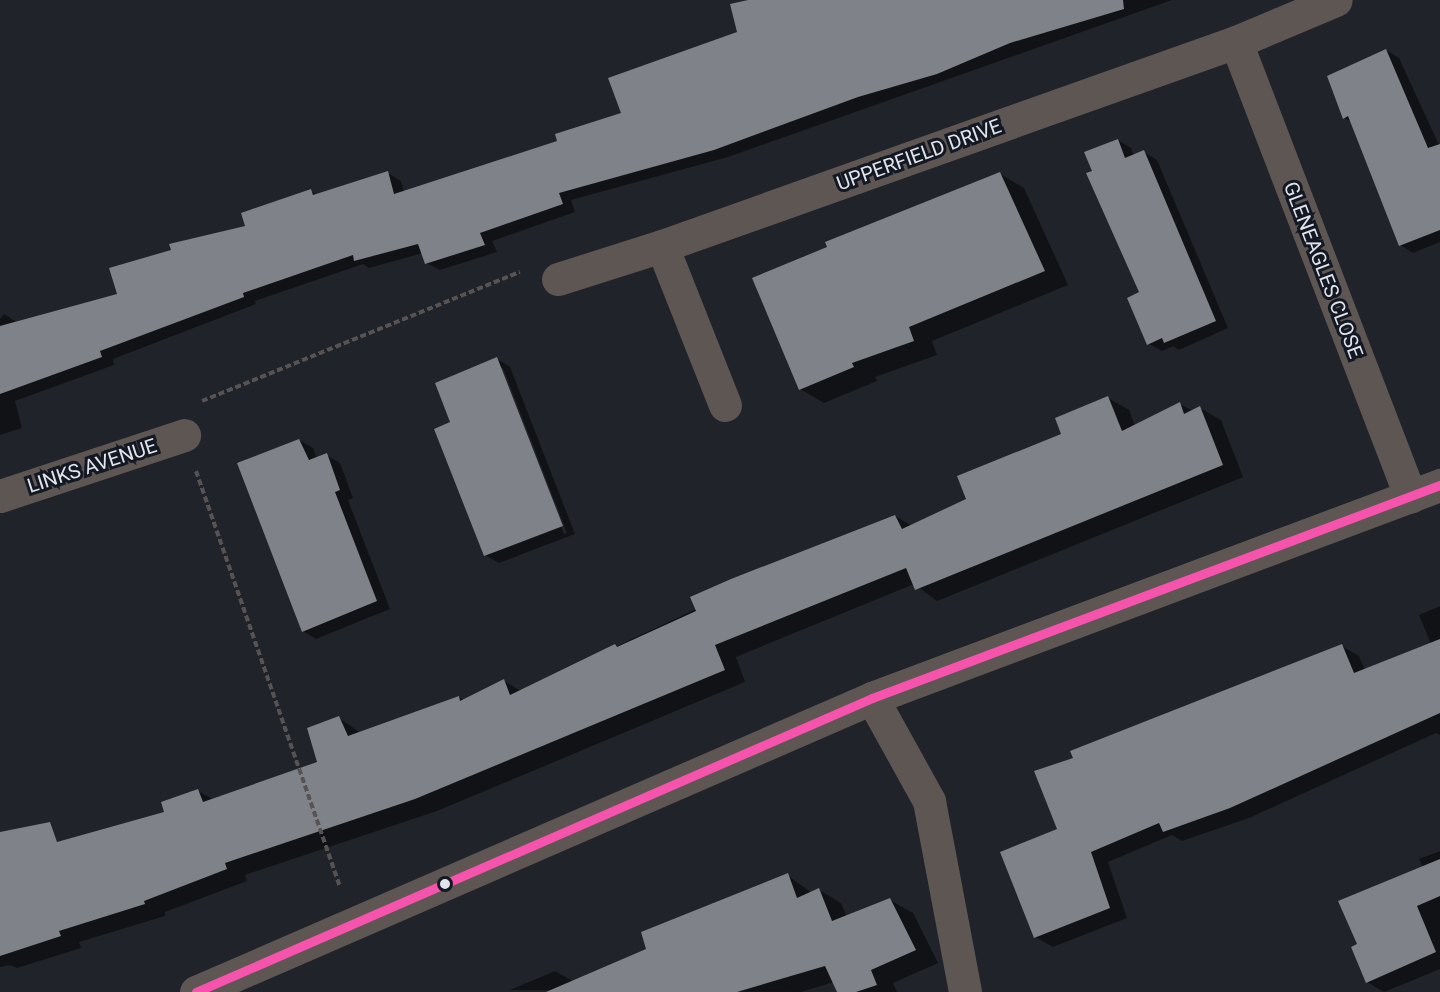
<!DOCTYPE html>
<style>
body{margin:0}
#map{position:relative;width:1440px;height:992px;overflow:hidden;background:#202329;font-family:Roboto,sans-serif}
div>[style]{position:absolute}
.shadow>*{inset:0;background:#0007}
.building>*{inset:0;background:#7f8288}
.path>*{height:4px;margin-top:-2px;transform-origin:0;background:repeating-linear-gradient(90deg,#585352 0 6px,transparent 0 9px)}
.street>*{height:33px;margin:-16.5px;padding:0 16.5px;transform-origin:16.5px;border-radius:16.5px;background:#5e5653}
.bus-1>*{height:9px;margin:-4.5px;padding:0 4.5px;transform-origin:4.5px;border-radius:4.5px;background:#f653ac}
.dots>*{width:16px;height:16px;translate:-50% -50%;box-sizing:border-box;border:3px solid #131823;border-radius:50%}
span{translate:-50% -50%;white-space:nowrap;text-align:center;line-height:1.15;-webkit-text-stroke:6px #131823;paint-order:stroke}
.street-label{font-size:20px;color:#e0e4ec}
</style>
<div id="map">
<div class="shadow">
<div style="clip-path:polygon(777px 0,1172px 0,728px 157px,571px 200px,575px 212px,492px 241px,497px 252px,440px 270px,426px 263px,423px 253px,369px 268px,363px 264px,255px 301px,256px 304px,113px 359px,114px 365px,15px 401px,22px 428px,0 435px,0 319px,4px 314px,18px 323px,119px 295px,310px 191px,318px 195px,388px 173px,401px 181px,404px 192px,559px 142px,623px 114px,739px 33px)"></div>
<div style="clip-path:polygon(1386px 50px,1399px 58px,1440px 147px,1440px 242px,1413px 253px,1400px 245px,1352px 122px,1344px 118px)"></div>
<div style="clip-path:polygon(1118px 140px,1131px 148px,1134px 156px,1144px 152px,1157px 160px,1228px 328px,1179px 350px,1173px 346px,1162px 351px,1149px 344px,1141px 293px,1088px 174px,1094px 172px)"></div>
<div style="clip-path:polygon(1000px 174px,1024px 188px,1068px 285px,932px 341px,937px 355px,875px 377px,877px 381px,824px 403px,800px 389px)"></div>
<div style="clip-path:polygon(evenodd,497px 359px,510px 367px,575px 534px,499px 563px,485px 555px,497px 359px,499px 368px,503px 368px,567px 533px,564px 534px,499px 368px)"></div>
<div style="clip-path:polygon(1108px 398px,1129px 410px,1135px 426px,1180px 404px,1193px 411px,1200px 408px,1221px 420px,1243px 477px,937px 601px,914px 584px,736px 657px,745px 682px,437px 811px,245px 875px,247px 881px,165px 912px,165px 916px,79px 942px,81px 948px,17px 968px,10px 965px,0 967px,0 875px,166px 813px,198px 791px,214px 800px,319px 763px,339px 718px,361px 733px,459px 697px,465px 701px,504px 681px,521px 691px,895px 516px,912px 526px,968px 499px,1063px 434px)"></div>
<div style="clip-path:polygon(299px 440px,313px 448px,317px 459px,326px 455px,340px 463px,353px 498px,348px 500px,390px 609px,316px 639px,303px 631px)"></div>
<div style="clip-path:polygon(1440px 606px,1440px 735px,1436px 733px,1249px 818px,1182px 841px,1172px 835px,1108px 862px,1127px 918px,1053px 947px,1035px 937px,1075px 759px,1342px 646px,1359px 656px,1365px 670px,1431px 644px,1419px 615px)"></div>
<div style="clip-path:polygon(1440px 851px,1440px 969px,1384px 992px,1367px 982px,1359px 945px,1423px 867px,1419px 859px)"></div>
<div style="clip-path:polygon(787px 875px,812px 893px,819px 890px,841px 903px,847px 917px,890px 900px,913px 913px,938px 963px,893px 983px,897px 992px,838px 992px,834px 982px,801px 992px,510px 990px,555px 971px,574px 982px,648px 950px)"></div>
</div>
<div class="building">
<div style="clip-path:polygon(748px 0,1123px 0,1124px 9px,1010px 43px,937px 74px,858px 97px,714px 150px,559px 193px,563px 204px,480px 233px,485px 245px,425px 264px,418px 244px,354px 261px,353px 255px,243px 293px,244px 297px,100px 351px,102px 357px,0 394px,0 326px,117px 294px,109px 268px,171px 250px,169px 244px,245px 226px,241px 213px,311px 189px,313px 195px,388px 171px,394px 194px,557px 141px,555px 134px,621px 113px,608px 78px,737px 32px,730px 4px)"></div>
<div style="clip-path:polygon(1386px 49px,1428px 148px,1440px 144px,1440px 230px,1399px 246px,1348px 116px,1343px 119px,1327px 76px)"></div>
<div style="clip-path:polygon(1118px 139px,1125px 158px,1144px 150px,1216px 321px,1164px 343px,1162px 338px,1147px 345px,1127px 298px,1139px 292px,1086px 173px,1092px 171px,1084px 152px)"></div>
<div style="clip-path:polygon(1000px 172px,1045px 271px,909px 327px,914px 341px,852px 363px,854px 367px,799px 390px,752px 278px,827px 247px,825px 242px)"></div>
<div style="clip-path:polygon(497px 357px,563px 526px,484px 556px,434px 429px,450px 422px,435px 383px)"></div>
<div style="clip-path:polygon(1108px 396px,1122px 431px,1180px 402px,1184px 414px,1200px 406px,1223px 465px,915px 590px,906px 568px,715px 645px,725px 670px,415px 799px,225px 863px,227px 869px,144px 901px,145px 904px,59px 931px,61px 936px,0 956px,0 832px,50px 822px,57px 842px,164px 812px,161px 802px,198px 789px,203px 802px,317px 762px,307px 728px,339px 716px,348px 736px,459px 696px,460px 701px,504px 679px,510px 695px,615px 644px,617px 647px,696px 611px,690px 597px,731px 579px,895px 515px,902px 529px,966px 499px,957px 476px,1061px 434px,1055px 418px)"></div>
<div style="clip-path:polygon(299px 439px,309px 460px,327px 453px,340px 490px,335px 492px,377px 601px,302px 632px,237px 463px)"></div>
<div style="clip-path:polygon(1440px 639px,1440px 713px,1230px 808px,1163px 832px,1159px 823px,1091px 852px,1110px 908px,1034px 938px,1000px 852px,1057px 829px,1034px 771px,1073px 758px,1070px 751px,1342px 644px,1354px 673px)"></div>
<div style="clip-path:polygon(1440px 859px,1440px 896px,1417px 906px,1436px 952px,1366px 983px,1351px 947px,1357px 944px,1338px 901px)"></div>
<div style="clip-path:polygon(788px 873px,797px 898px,819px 888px,832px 921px,890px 898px,916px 950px,871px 970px,877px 985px,856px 992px,837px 992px,825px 966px,737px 992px,546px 992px,646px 949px,641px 932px)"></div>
</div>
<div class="path">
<div style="left:202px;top:401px;width:343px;rotate:-22.1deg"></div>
<div style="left:196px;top:471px;width:440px;rotate:70.9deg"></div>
</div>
<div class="street">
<div style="left:1236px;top:42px;width:487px;rotate:69deg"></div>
<div style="left:558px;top:279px;width:109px;rotate:-17.6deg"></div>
<div style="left:725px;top:405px;width:171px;rotate:-111.6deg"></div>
<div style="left:662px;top:246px;width:609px;rotate:-19.57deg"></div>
<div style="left:1236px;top:42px;width:108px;rotate:-22.8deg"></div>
<div style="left:0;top:496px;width:194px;rotate:-18.3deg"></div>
<div style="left:872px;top:698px;width:118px;rotate:61deg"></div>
<div style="left:929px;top:801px;width:194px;rotate:79.3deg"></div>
<div style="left:196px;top:992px;width:737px;rotate:-23.5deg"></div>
<div style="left:872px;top:698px;width:607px;rotate:-20.56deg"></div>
</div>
<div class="bus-1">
<div style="left:196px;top:992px;width:737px;rotate:-23.5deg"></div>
<div style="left:872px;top:698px;width:607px;rotate:-20.56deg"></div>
</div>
<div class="dots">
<div style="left:445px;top:884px;background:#e0e4ec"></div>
</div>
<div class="street-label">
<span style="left:919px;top:155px;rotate:-20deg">UPPERFIELD DRIVE</span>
<span style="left:1323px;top:270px;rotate:69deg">GLENEAGLES CLOSE</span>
<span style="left:92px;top:466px;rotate:-18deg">LINKS AVENUE</span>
</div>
</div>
